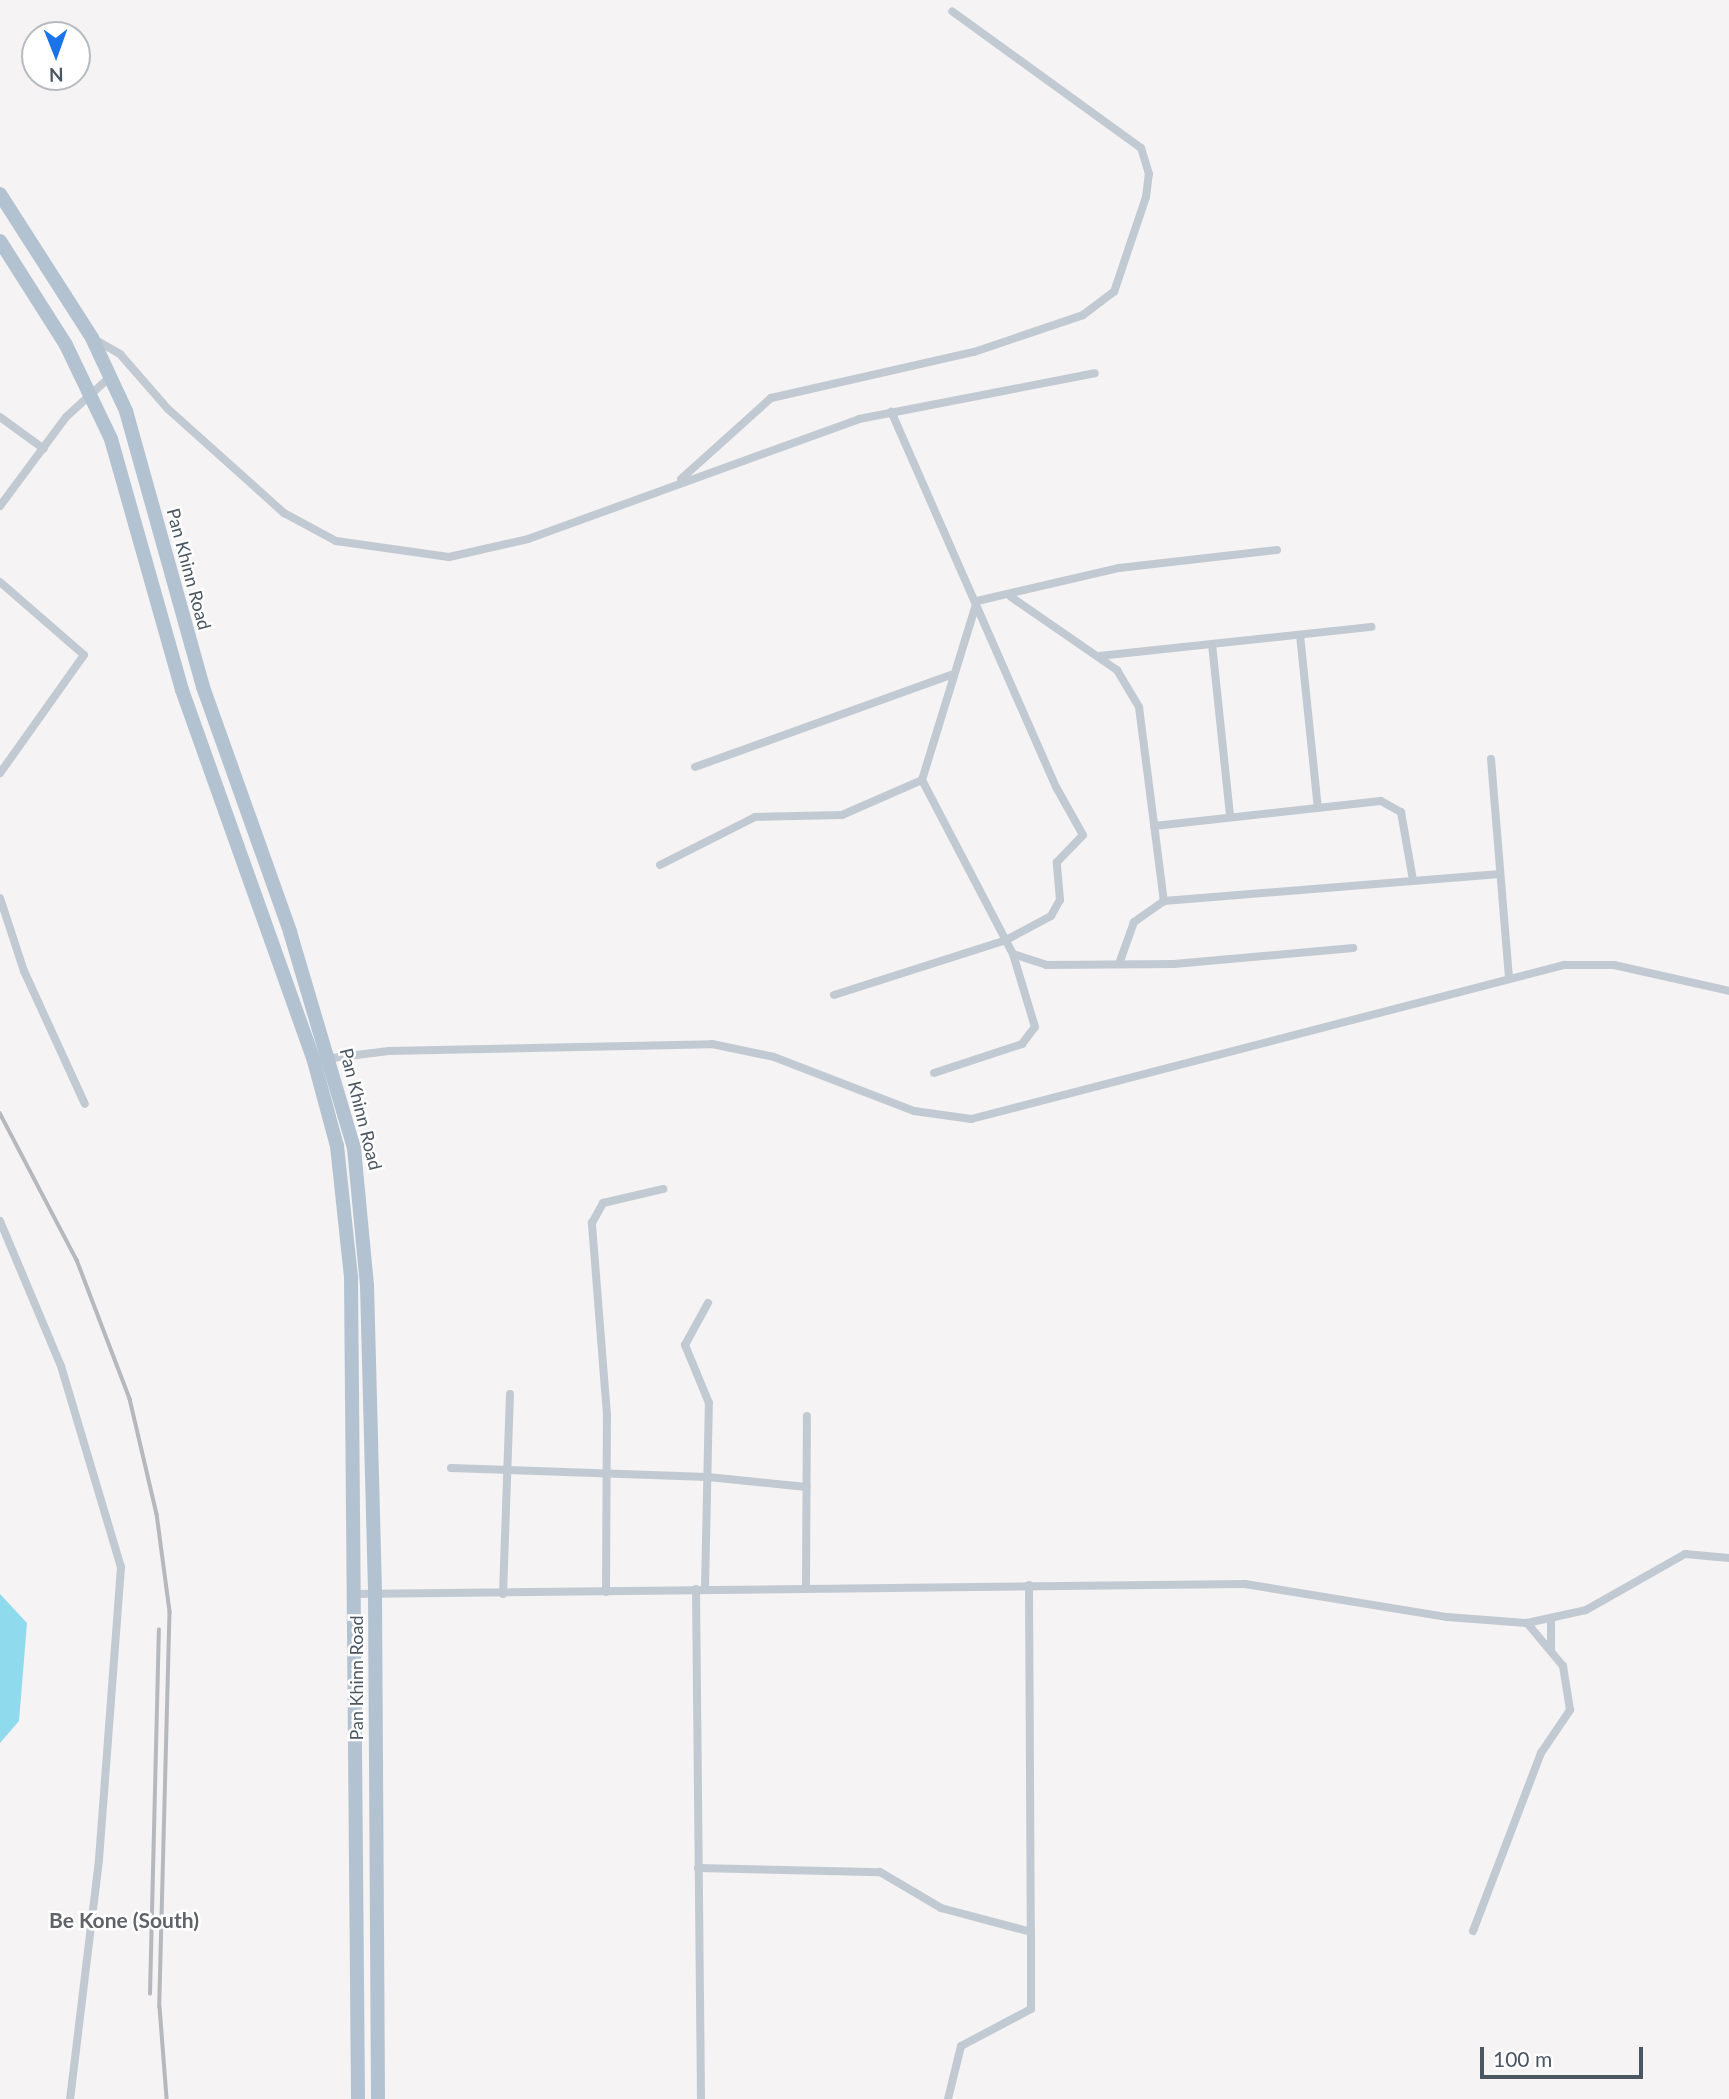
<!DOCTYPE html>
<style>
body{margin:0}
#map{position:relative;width:1729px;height:2099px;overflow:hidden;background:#f5f3f3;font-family:Lato,sans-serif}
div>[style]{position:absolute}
.water>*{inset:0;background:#90daee}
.street>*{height:8px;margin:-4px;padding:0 4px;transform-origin:4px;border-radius:4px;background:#c1cad2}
.primary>*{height:14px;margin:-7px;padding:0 7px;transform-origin:7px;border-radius:7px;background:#b3c2d1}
.rail>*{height:3.5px;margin:-1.75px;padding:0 1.75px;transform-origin:1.75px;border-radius:1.75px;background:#b5b8bd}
span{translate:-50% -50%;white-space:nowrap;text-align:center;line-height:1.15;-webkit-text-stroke:5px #fff;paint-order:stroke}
.street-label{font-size:18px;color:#4a5661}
.quarter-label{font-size:21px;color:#5f6368;font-weight:700}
.north{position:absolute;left:21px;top:21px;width:70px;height:70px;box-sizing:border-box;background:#fff;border:2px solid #b7bbc0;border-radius:50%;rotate:179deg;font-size:19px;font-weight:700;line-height:28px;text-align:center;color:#4a5661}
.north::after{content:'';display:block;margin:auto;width:24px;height:32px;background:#1a73e8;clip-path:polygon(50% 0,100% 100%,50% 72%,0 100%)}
.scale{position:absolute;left:1480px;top:2047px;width:163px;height:32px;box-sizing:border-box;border:4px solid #4a5661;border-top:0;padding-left:9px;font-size:21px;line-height:24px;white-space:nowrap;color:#4a5661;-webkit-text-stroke:5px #fff;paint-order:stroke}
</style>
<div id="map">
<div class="water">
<div style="clip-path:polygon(0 1594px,27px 1623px,19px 1721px,0 1743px)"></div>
</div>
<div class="street">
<div style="left:94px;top:339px;width:30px;rotate:30deg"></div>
<div style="left:120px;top:354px;width:73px;rotate:48.9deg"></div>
<div style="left:168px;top:409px;width:156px;rotate:41.9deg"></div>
<div style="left:284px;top:513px;width:59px;rotate:28.3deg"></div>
<div style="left:336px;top:541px;width:114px;rotate:8.1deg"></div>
<div style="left:449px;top:557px;width:81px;rotate:-12.8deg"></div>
<div style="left:528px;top:539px;width:352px;rotate:-19.9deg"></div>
<div style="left:859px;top:419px;width:240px;rotate:-11deg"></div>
<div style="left:0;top:417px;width:54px;rotate:36deg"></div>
<div style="left:681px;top:479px;width:121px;rotate:-42deg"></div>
<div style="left:771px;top:398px;width:208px;rotate:-12.8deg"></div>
<div style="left:974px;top:352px;width:115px;rotate:-18.7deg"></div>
<div style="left:1083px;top:315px;width:39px;rotate:-37deg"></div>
<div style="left:1114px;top:292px;width:100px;rotate:-71.4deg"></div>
<div style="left:1146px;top:197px;width:23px;rotate:-83deg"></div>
<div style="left:1149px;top:174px;width:27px;rotate:-107deg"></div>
<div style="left:1141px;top:148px;width:233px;rotate:-144.1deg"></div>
<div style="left:0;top:506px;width:111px;rotate:-53.4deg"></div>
<div style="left:66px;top:417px;width:59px;rotate:-42.3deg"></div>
<div style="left:0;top:582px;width:111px;rotate:41deg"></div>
<div style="left:84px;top:655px;width:145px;rotate:125.4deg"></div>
<div style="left:1011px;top:597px;width:129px;rotate:34.6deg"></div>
<div style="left:1117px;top:670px;width:43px;rotate:59.3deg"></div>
<div style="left:1139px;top:707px;width:196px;rotate:82.7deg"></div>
<div style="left:1164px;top:901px;width:37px;rotate:145deg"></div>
<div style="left:1134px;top:922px;width:41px;rotate:109.7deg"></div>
<div style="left:1300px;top:635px;width:174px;rotate:84.1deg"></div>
<div style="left:1212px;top:644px;width:172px;rotate:84deg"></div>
<div style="left:1099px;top:656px;width:274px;rotate:-6.1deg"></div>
<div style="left:1491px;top:759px;width:219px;rotate:85.3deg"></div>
<div style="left:695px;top:767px;width:271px;rotate:-19.8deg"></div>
<div style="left:1154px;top:826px;width:228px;rotate:-6.3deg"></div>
<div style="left:1381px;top:801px;width:23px;rotate:29deg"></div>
<div style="left:1401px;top:812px;width:69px;rotate:80deg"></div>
<div style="left:660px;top:865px;width:106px;rotate:-26.8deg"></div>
<div style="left:755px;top:817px;width:87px;rotate:-1.3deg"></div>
<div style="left:842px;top:815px;width:87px;rotate:-23.6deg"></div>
<div style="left:0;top:898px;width:77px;rotate:71.8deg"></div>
<div style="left:24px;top:971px;width:146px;rotate:65.4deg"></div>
<div style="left:1164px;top:901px;width:334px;rotate:-4.6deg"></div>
<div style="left:1013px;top:954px;width:35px;rotate:18deg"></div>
<div style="left:1046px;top:965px;width:128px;rotate:-0.4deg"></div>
<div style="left:1174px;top:964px;width:180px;rotate:-5.1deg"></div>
<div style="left:834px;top:995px;width:181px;rotate:-17.7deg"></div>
<div style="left:1006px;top:940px;width:51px;rotate:-28.1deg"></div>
<div style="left:1051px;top:916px;width:18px;rotate:-61deg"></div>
<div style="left:1060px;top:900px;width:38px;rotate:-95deg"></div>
<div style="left:1057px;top:862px;width:37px;rotate:-46deg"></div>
<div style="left:1083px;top:835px;width:55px;rotate:-119.4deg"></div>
<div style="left:1056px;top:787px;width:410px;rotate:-113.7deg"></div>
<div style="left:324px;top:1059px;width:65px;rotate:-7deg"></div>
<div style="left:389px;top:1051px;width:323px;rotate:-1.2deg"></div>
<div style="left:712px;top:1044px;width:63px;rotate:11.8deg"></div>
<div style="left:774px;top:1057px;width:150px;rotate:21.1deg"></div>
<div style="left:914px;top:1111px;width:58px;rotate:8deg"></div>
<div style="left:971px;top:1119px;width:613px;rotate:-14.56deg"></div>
<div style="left:1564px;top:965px;width:50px"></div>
<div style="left:1614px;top:965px;width:118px;rotate:12.7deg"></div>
<div style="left:934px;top:1073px;width:93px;rotate:-18.2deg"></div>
<div style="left:1022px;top:1044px;width:21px;rotate:-53deg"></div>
<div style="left:1035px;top:1027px;width:76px;rotate:-106.8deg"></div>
<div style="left:1013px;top:954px;width:196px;rotate:-117.6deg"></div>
<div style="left:922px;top:780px;width:187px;rotate:-72.9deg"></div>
<div style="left:977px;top:601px;width:146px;rotate:-13.1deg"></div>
<div style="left:1119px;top:568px;width:159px;rotate:-6.5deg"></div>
<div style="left:0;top:1221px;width:157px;rotate:67.2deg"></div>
<div style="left:61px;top:1366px;width:210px;rotate:73.4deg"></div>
<div style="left:121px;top:1567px;width:294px;rotate:94.3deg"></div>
<div style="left:99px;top:1860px;width:241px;rotate:96.9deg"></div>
<div style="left:451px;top:1468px;width:257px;rotate:2deg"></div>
<div style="left:708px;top:1477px;width:99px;rotate:5.8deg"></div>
<div style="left:1029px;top:1585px;width:347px;rotate:89.7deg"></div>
<div style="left:806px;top:1588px;width:172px;rotate:-89.7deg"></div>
<div style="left:696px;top:1589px;width:510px;rotate:89.44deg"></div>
<div style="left:705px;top:1589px;width:186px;rotate:-88.8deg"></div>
<div style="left:709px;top:1403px;width:63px;rotate:-112.5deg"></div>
<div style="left:685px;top:1345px;width:48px;rotate:-61.3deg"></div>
<div style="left:606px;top:1592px;width:177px;rotate:-89.7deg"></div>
<div style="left:607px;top:1415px;width:193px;rotate:-94.5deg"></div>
<div style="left:592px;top:1223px;width:23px;rotate:-61deg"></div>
<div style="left:603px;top:1203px;width:62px;rotate:-13.1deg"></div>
<div style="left:353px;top:1594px;width:892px;rotate:-0.64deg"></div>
<div style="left:1245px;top:1584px;width:205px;rotate:9.3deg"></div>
<div style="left:1447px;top:1617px;width:80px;rotate:4.3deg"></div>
<div style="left:1527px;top:1623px;width:60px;rotate:-12.4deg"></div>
<div style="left:1586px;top:1610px;width:114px;rotate:-29.5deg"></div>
<div style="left:1685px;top:1554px;width:44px;rotate:5.2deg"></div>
<div style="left:503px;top:1594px;width:200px;rotate:-88deg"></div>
<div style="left:1551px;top:1620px;width:30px;rotate:90deg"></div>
<div style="left:698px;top:1868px;width:182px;rotate:1.3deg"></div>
<div style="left:880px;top:1872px;width:71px;rotate:30.5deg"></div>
<div style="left:941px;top:1908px;width:93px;rotate:14.9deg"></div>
<div style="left:1031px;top:1932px;width:77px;rotate:90deg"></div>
<div style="left:1031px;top:2009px;width:79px;rotate:152.1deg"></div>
<div style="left:961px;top:2046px;width:55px;rotate:103.8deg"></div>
<div style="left:1473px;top:1931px;width:191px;rotate:-69.1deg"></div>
<div style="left:1541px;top:1753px;width:52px;rotate:-56deg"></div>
<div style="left:1570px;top:1710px;width:45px;rotate:-99deg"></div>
<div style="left:1563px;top:1666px;width:56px;rotate:-129.9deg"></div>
</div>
<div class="primary">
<div style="left:0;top:194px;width:171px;rotate:57.4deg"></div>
<div style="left:92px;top:338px;width:81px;rotate:65deg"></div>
<div style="left:126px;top:411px;width:287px;rotate:74.4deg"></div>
<div style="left:203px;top:687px;width:260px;rotate:70.4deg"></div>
<div style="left:290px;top:932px;width:225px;rotate:73.5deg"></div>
<div style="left:354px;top:1148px;width:138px;rotate:84.6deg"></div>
<div style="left:367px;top:1285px;width:310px;rotate:88.5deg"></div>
<div style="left:375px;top:1595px;width:504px;rotate:89.66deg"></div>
<div style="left:0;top:241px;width:123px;rotate:57.6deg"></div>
<div style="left:66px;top:345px;width:104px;rotate:64.4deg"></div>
<div style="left:111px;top:439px;width:261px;rotate:74.2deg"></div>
<div style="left:182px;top:690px;width:394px;rotate:70.4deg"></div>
<div style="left:314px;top:1061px;width:88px;rotate:74.9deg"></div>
<div style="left:337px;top:1146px;width:133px;rotate:83.9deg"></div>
<div style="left:351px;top:1278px;width:821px;rotate:89.51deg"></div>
</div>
<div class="rail">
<div style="left:0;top:1113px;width:166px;rotate:62.4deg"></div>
<div style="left:77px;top:1260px;width:149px;rotate:69.1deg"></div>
<div style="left:130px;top:1399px;width:118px;rotate:76.8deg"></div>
<div style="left:157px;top:1514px;width:99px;rotate:82.4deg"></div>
<div style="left:170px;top:1612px;width:395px;rotate:91.5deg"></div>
<div style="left:160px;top:2007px;width:92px;rotate:85.6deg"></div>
<div style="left:150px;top:1994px;width:364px;rotate:-88.6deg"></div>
</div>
<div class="street-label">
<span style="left:189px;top:569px;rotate:75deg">Pan Khinn Road</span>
<span style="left:361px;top:1109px;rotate:76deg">Pan Khinn Road</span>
<span style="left:356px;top:1678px;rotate:-90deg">Pan Khinn Road</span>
</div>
<div class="quarter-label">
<span style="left:124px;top:1920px">Be Kone (South)</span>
</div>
<div class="north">N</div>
<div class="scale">100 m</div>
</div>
